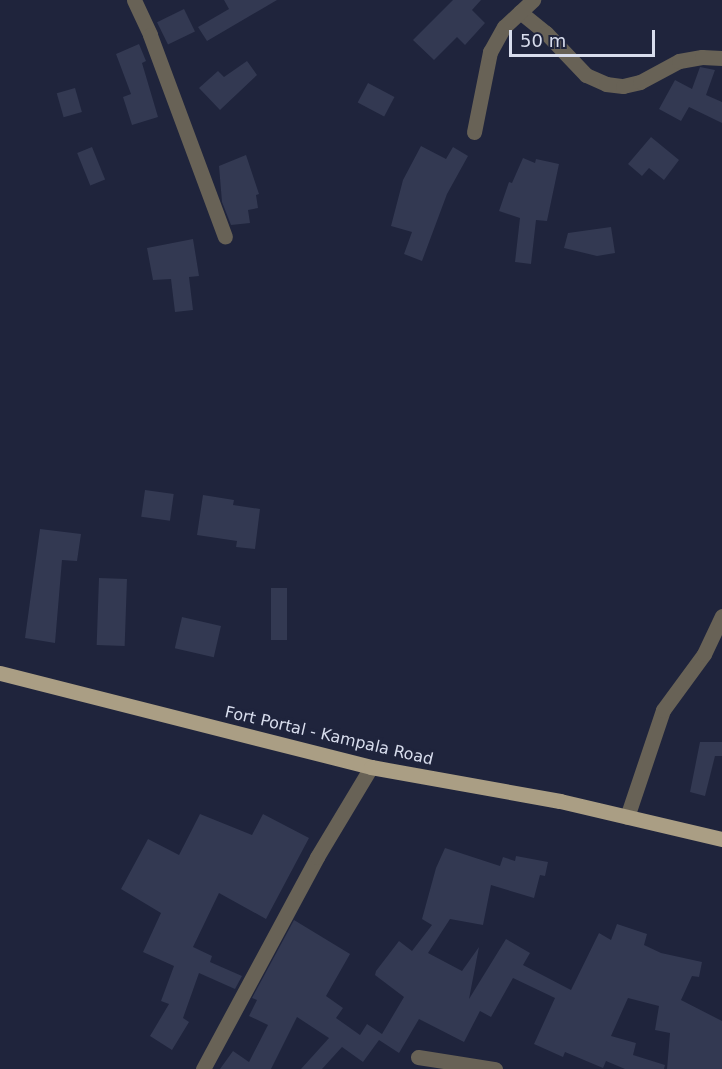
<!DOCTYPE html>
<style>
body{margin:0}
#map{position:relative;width:722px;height:1069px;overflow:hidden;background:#1f243c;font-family:"DejaVu Sans",sans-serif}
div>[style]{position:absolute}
.building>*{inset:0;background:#333952;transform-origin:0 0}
.minor>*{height:15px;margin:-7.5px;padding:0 7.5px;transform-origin:7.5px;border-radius:7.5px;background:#686256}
.major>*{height:15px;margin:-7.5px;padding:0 7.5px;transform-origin:7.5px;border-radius:7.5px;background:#aa9e84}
span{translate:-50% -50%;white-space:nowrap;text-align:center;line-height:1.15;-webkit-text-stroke:6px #1f243c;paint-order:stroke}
.street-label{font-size:16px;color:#d8dded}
.scale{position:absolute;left:509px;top:30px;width:146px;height:27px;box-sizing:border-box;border:3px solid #d8dded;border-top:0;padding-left:8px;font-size:18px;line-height:21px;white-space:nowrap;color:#d8dded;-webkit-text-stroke:4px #1f243c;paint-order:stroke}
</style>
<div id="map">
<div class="building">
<div style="clip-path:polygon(224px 0,277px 0,207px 41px,198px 27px,229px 9px)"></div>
<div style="clip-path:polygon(453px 0,481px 0,472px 10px,485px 23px,465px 45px,457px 37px,434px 60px,413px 40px)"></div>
<div style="left:184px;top:9px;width:25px;height:30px;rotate:64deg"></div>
<div style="clip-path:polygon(139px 44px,146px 61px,142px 63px,158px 117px,132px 125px,123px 97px,131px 94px,116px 54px)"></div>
<div style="clip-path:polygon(247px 61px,257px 75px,220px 110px,199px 88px,218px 71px,224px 77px)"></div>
<div style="clip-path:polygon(700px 67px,715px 70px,706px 95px,722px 102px,722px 123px,689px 107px,681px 121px,659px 109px,675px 80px,692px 89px)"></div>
<div style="left:368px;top:83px;width:30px;height:22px;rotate:28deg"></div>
<div style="left:75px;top:88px;width:25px;height:19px;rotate:74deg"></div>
<div style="clip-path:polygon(651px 137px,679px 160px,664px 180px,649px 168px,642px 176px,628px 164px)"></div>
<div style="clip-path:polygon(421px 146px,446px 159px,453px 147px,468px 156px,447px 194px,422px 261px,404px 254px,412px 232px,391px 226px,403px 180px)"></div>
<div style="left:92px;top:147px;width:35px;height:16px;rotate:68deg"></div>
<div style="clip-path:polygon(246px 155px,259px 194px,256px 195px,258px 208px,248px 210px,250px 223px,231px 225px,222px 202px,219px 166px)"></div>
<div style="clip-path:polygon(523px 158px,535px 163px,536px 159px,559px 164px,547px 221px,536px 220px,531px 264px,515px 262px,520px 218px,499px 211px,509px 182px,512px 183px)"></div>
<div style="clip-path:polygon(611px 227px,615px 253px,597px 256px,564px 248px,568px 233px)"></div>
<div style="clip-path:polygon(193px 239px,199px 276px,189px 277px,193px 310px,175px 312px,171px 279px,153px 280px,147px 248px)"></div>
<div style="left:145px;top:490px;width:29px;height:27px;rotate:8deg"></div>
<div style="clip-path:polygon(203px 495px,234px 500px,233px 505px,260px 509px,255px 549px,236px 547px,237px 541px,197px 535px)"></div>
<div style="clip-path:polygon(40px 529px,81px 534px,77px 561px,62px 560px,55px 643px,25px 638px)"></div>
<div style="left:99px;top:578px;width:28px;height:67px;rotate:2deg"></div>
<div style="left:271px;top:588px;width:16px;height:52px"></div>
<div style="left:182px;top:617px;width:40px;height:32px;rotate:13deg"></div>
<div style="clip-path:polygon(700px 742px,722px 742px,722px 756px,715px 756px,705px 796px,690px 792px)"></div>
<div style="clip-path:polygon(200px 814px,252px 835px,263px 814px,309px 838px,266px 919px,219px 893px,193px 947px,212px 956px,210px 962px,242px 976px,235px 989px,199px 973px,183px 1018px,189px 1022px,172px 1050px,150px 1036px,169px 1004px,161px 1001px,174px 966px,143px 952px,161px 913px,121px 889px,148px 839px,179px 855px)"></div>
<div style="clip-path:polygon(445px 848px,500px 866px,503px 857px,515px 861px,516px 856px,548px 862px,545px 876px,540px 875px,534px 898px,491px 885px,483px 925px,450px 919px,428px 953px,462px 971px,479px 947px,469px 999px,506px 939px,530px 953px,523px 965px,571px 990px,599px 933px,611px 940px,617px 924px,647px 934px,644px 945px,661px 953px,702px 962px,699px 977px,692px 976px,681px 1000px,722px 1021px,722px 1069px,667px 1069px,670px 1033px,655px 1030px,659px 1006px,628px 998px,611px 1036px,636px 1043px,633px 1055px,665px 1065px,664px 1069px,625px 1069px,606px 1061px,603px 1068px,565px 1052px,563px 1057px,534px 1044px,555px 998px,513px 978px,491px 1017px,480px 1011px,464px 1042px,419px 1019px,399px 1053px,379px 1040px,363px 1062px,342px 1047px,322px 1069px,301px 1069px,329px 1038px,297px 1017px,271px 1069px,220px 1069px,233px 1051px,249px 1062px,268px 1025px,249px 1016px,257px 1000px,252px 998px,294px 920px,350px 954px,326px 996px,343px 1008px,336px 1018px,360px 1035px,367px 1024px,382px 1034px,404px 997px,375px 975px,376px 971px,399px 941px,412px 951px,432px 925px,422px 919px,436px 868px)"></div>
</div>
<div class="minor">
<div style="left:134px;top:0;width:38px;rotate:65deg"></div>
<div style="left:150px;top:35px;width:215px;rotate:69.6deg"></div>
<div style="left:520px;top:12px;width:33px;rotate:39deg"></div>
<div style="left:546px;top:33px;width:58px;rotate:46.4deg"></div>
<div style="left:586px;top:75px;width:22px;rotate:24deg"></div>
<div style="left:606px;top:84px;width:17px;rotate:7deg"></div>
<div style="left:623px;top:86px;width:17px;rotate:-13deg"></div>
<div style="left:640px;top:82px;width:44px;rotate:-28.3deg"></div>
<div style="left:679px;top:61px;width:23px;rotate:-10deg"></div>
<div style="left:702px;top:57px;width:20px;rotate:3deg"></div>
<div style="left:474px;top:132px;width:82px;rotate:-78.7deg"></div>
<div style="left:490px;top:52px;width:29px;rotate:-61deg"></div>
<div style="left:504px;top:27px;width:40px;rotate:-43deg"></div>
<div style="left:627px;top:817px;width:113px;rotate:-71.4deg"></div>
<div style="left:663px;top:710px;width:69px;rotate:-53.8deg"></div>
<div style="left:704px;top:654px;width:42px;rotate:-64.7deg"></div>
<div style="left:418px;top:1057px;width:78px;rotate:8.9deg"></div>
<div style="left:203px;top:1069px;width:241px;rotate:-61.7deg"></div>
<div style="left:317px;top:857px;width:105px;rotate:-59deg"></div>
</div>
<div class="major">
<div style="left:0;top:673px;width:383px;rotate:14.2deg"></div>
<div style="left:371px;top:767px;width:192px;rotate:10.2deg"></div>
<div style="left:560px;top:801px;width:166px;rotate:13.2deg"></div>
</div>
<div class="street-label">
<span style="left:329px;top:736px;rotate:13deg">Fort Portal - Kampala Road</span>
</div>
<div class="scale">50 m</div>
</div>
